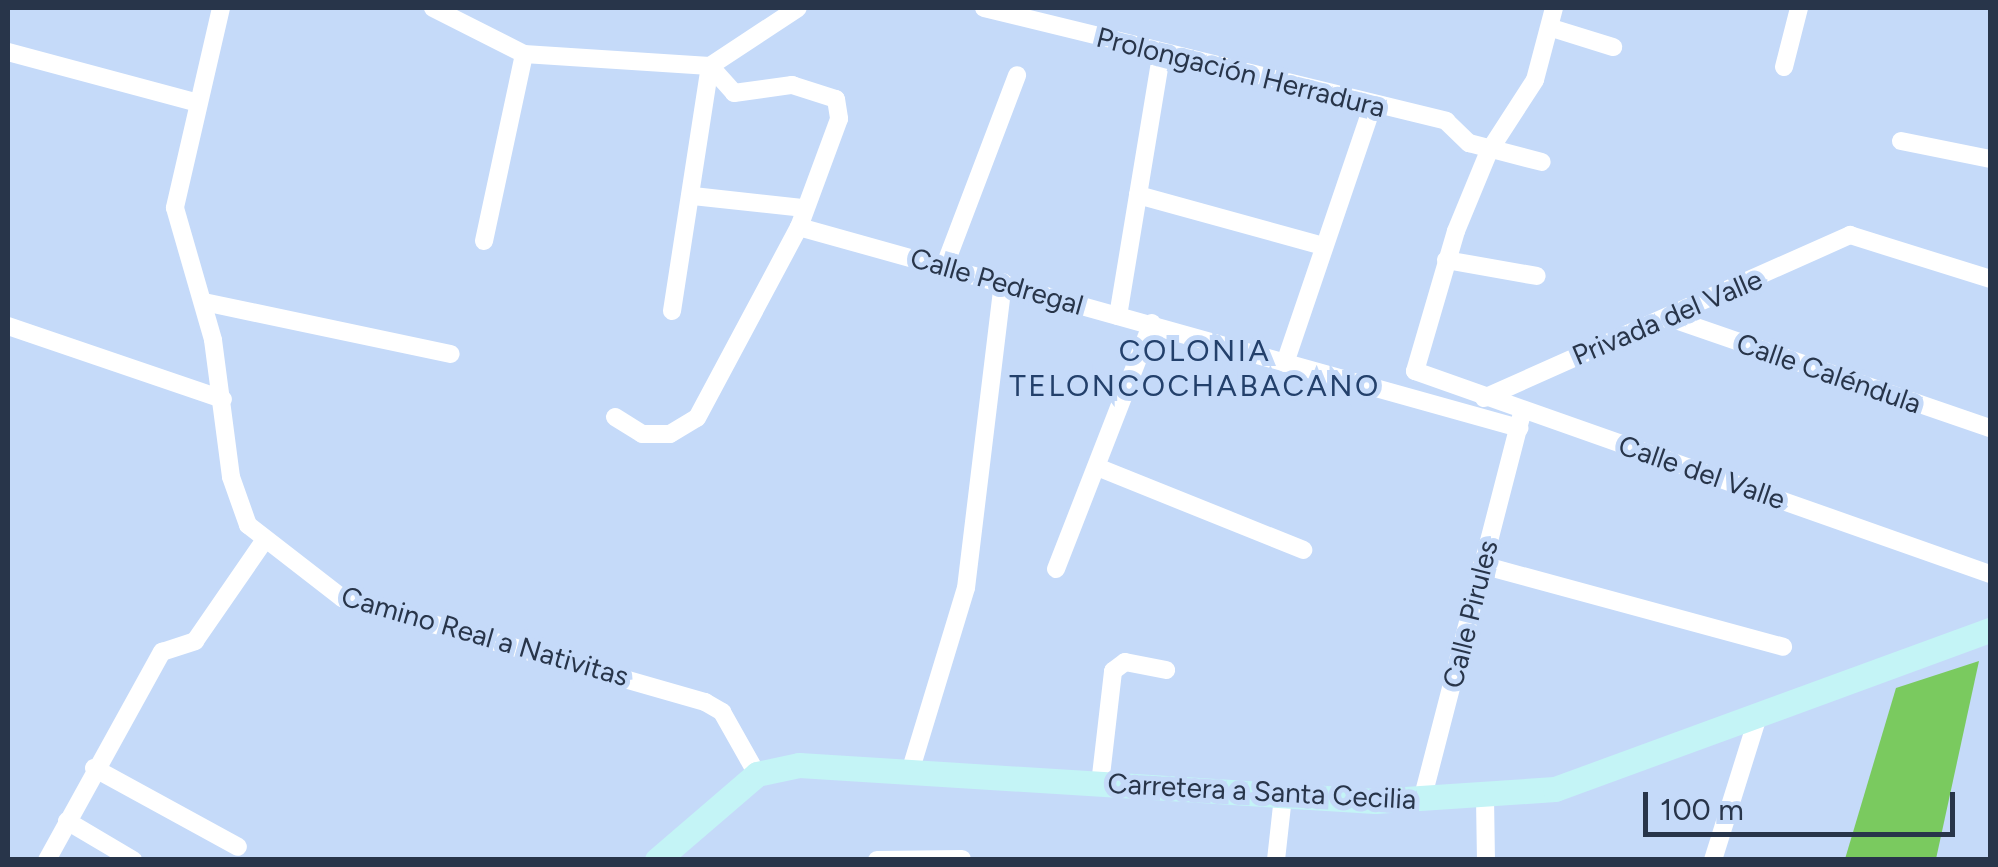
<!DOCTYPE html>
<meta charset="utf-8">
<style>
body{margin:0}
#map{position:relative;width:1998px;height:867px;overflow:hidden;background:#c5daf9;font-family:Figtree,sans-serif}
div>[style]{position:absolute}
.green>*{inset:0;background:#7aca5f}
.minor>*{height:18px;margin:-9px;padding:0 9px;transform-origin:9px;border-radius:9px;background:#fff}
.secondary>*{height:25px;margin:-12.5px;padding:0 12.5px;transform-origin:12.5px;border-radius:12.5px;background:#c4f4f6}
span{translate:-50% -50%;white-space:nowrap;text-align:center;line-height:1.15;-webkit-text-stroke:10px #c5daf9;paint-order:stroke}
.street-label{font-size:28px;color:#28354a}
.neighbourhood-label{font-size:30px;color:#23406b;letter-spacing:2.5px}
.frame{position:absolute;inset:0;border:10px solid #28354a;pointer-events:none}
.scale{position:absolute;left:1643px;top:792px;width:312px;height:45px;box-sizing:border-box;border:5px solid #28354a;border-top:0;padding-left:12px;font-size:30px;line-height:35px;white-space:nowrap;color:#28354a;-webkit-text-stroke:8px #c5daf9;paint-order:stroke}
</style>
<div id="map">
<div class="green">
<div style="clip-path:polygon(1979px 661px,1936px 859px,1845px 859px,1896px 688px)"></div>
</div>
<div class="minor">
<div style="left:221px;top:8px;width:205px;rotate:103deg"></div>
<div style="left:175px;top:208px;width:137px;rotate:73.9deg"></div>
<div style="left:213px;top:340px;width:138px;rotate:82.5deg"></div>
<div style="left:231px;top:477px;width:51px;rotate:70.5deg"></div>
<div style="left:248px;top:525px;width:119px;rotate:37.8deg"></div>
<div style="left:342px;top:598px;width:378px;rotate:16deg"></div>
<div style="left:705px;top:702px;width:20px;rotate:30deg"></div>
<div style="left:722px;top:712px;width:71px;rotate:60.6deg"></div>
<div style="left:433px;top:8px;width:102px;rotate:26.8deg"></div>
<div style="left:524px;top:54px;width:186px;rotate:3.7deg"></div>
<div style="left:710px;top:66px;width:105px;rotate:-33.4deg"></div>
<div style="left:984px;top:8px;width:476px;rotate:13.7deg"></div>
<div style="left:1446px;top:121px;width:32px;rotate:44deg"></div>
<div style="left:1469px;top:143px;width:75px;rotate:14.6deg"></div>
<div style="left:1554px;top:8px;width:74px;rotate:104.8deg"></div>
<div style="left:1535px;top:80px;width:85px;rotate:122.9deg"></div>
<div style="left:1489px;top:151px;width:87px;rotate:112.4deg"></div>
<div style="left:1456px;top:231px;width:146px;rotate:106.3deg"></div>
<div style="left:1415px;top:371px;width:610px;rotate:19.45deg"></div>
<div style="left:1555px;top:29px;width:61px;rotate:17.2deg"></div>
<div style="left:8px;top:52px;width:197px;rotate:15deg"></div>
<div style="left:710px;top:66px;width:36px;rotate:48deg"></div>
<div style="left:734px;top:93px;width:59px;rotate:-7.9deg"></div>
<div style="left:792px;top:85px;width:46px;rotate:17.7deg"></div>
<div style="left:836px;top:99px;width:20px;rotate:81deg"></div>
<div style="left:839px;top:119px;width:115px;rotate:110.3deg"></div>
<div style="left:799px;top:227px;width:748px;rotate:15.6deg"></div>
<div style="left:1784px;top:67px;width:61px;rotate:-75.7deg"></div>
<div style="left:1901px;top:141px;width:91px;rotate:11.4deg"></div>
<div style="left:1138px;top:195px;width:192px;rotate:15.4deg"></div>
<div style="left:693px;top:196px;width:112px;rotate:6.2deg"></div>
<div style="left:484px;top:241px;width:191px;rotate:-77.9deg"></div>
<div style="left:1446px;top:260px;width:92px;rotate:10deg"></div>
<div style="left:945px;top:265px;width:203px;rotate:-69.2deg"></div>
<div style="left:204px;top:302px;width:252px;rotate:11.9deg"></div>
<div style="left:672px;top:311px;width:248px;rotate:-81.2deg"></div>
<div style="left:1118px;top:316px;width:265px;rotate:-80.6deg"></div>
<div style="left:1667px;top:317px;width:342px;rotate:19deg"></div>
<div style="left:8px;top:326px;width:227px;rotate:18.8deg"></div>
<div style="left:1285px;top:363px;width:274px;rotate:-71.2deg"></div>
<div style="left:1484px;top:398px;width:401px;rotate:-24deg"></div>
<div style="left:1850px;top:235px;width:147px;rotate:17.4deg"></div>
<div style="left:615px;top:417px;width:32px;rotate:32deg"></div>
<div style="left:642px;top:434px;width:28px"></div>
<div style="left:670px;top:434px;width:31px;rotate:-31deg"></div>
<div style="left:697px;top:418px;width:217px;rotate:-61.9deg"></div>
<div style="left:1102px;top:469px;width:217px;rotate:21.9deg"></div>
<div style="left:1482px;top:565px;width:312px;rotate:15.2deg"></div>
<div style="left:1056px;top:569px;width:264px;rotate:-68.7deg"></div>
<div style="left:94px;top:768px;width:164px;rotate:28.7deg"></div>
<div style="left:910px;top:772px;width:192px;rotate:-73.1deg"></div>
<div style="left:966px;top:588px;width:308px;rotate:-83.1deg"></div>
<div style="left:1100px;top:784px;width:114px;rotate:-83.4deg"></div>
<div style="left:1113px;top:671px;width:15px;rotate:-37deg"></div>
<div style="left:1125px;top:662px;width:42px;rotate:11deg"></div>
<div style="left:1485px;top:798px;width:62px;rotate:89.1deg"></div>
<div style="left:1422px;top:800px;width:395px;rotate:-75.5deg"></div>
<div style="left:67px;top:821px;width:77px;rotate:30.6deg"></div>
<div style="left:47px;top:860px;width:238px;rotate:-61.1deg"></div>
<div style="left:162px;top:652px;width:35px;rotate:-18deg"></div>
<div style="left:195px;top:641px;width:118px;rotate:-55.4deg"></div>
<div style="left:877px;top:860px;width:85px;rotate:-0.7deg"></div>
<div style="left:1276px;top:860px;width:63px;rotate:-83.7deg"></div>
<div style="left:1713px;top:860px;width:151px;rotate:-72.6deg"></div>
</div>
<div class="secondary">
<div style="left:657px;top:860px;width:132px;rotate:-40.7deg"></div>
<div style="left:757px;top:774px;width:43px;rotate:-12.1deg"></div>
<div style="left:799px;top:765px;width:577px;rotate:3.58deg"></div>
<div style="left:1375px;top:801px;width:180px;rotate:-3.8deg"></div>
<div style="left:1555px;top:789px;width:463px;rotate:-20.1deg"></div>
</div>
<div class="street-label">
<span style="left:1241px;top:72px;rotate:14deg">Prolongación Herradura</span>
<span style="left:997px;top:281px;rotate:16deg">Calle Pedregal</span>
<span style="left:1667px;top:317px;rotate:-23deg">Privada del Valle</span>
<span style="left:1829px;top:373px;rotate:19deg">Calle Caléndula</span>
<span style="left:1702px;top:472px;rotate:19deg">Calle del Valle</span>
<span style="left:1470px;top:614px;rotate:-76deg">Calle Pirules</span>
<span style="left:485px;top:636px;rotate:16deg">Camino Real a Nativitas</span>
<span style="left:1262px;top:791px;rotate:3deg">Carretera a Santa Cecilia</span>
</div>
<div class="neighbourhood-label">
<span style="left:1195px;top:368px">COLONIA<br>TELONCOCHABACANO</span>
</div>
<div class="frame"></div>
<div class="scale">100 m</div>
</div>
